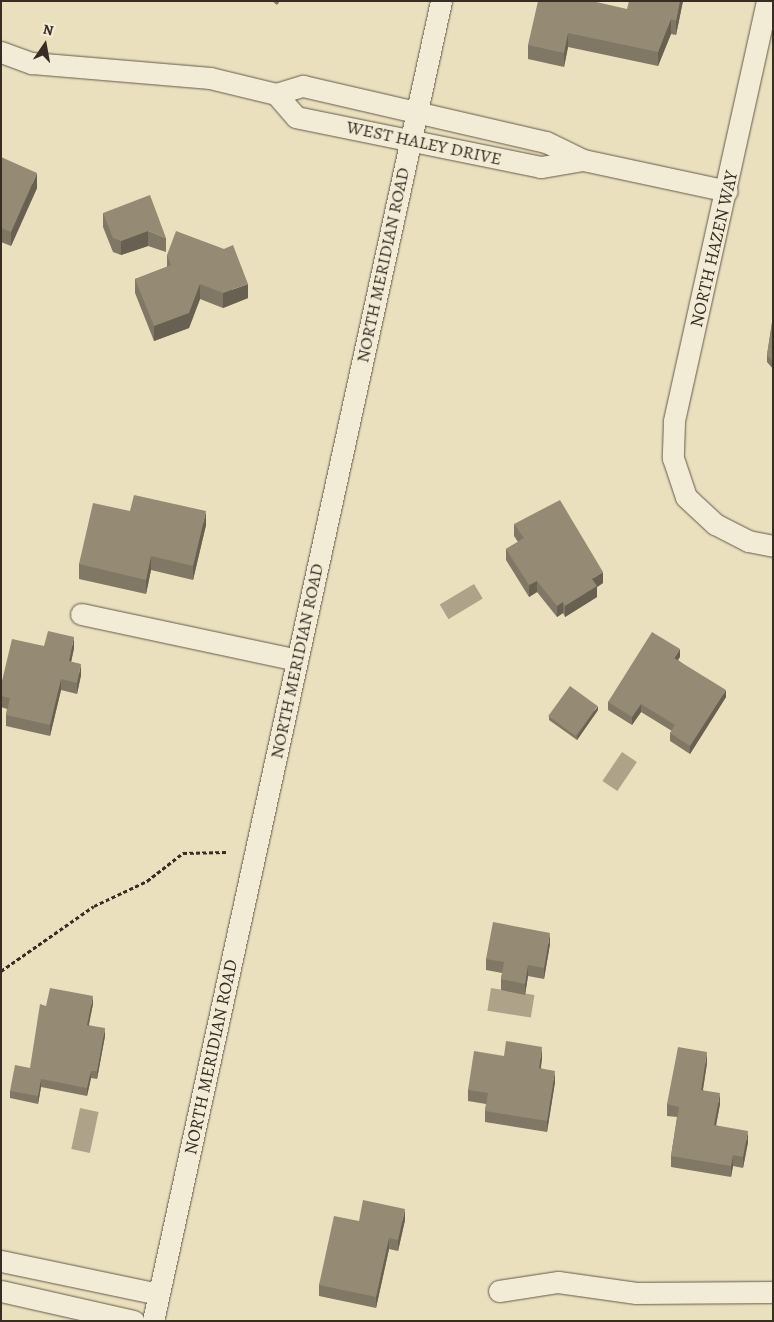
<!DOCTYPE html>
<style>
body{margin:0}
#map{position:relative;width:774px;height:1322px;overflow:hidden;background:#ebe0be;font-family:Alegreya,serif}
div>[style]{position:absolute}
.water>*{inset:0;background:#aea389;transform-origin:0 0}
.path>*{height:3px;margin-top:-1.5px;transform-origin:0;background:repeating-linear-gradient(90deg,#382d23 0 4px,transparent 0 6.5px)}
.roads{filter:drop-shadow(0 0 1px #655a4a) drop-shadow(0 0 1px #655a4a)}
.minor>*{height:21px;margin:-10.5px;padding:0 10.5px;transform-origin:10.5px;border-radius:10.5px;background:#f2ebd5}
.wall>*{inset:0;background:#807764}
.shaded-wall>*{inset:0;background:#686151}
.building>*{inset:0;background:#958a74;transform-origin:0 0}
span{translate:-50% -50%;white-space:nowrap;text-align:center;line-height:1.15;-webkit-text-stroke:4px #f2ebd5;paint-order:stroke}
.street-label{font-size:18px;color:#382d23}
.frame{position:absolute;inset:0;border:2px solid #382d23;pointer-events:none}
.north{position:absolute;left:20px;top:20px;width:50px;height:50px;-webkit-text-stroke:4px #f2ebd5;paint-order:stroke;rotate:12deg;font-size:14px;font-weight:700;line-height:20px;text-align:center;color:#382d23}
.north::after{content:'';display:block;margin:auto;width:18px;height:22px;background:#382d23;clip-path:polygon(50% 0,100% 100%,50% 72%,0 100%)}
</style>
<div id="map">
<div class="water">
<div style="left:474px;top:584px;width:17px;height:40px;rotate:59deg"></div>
<div style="left:622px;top:752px;width:18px;height:35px;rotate:34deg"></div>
<div style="left:491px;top:988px;width:44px;height:23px;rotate:9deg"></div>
<div style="left:80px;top:1108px;width:19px;height:42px;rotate:12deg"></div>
</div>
<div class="path">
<div style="left:1px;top:971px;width:113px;rotate:-35deg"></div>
<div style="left:94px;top:906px;width:59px;rotate:-25.3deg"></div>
<div style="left:147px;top:881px;width:46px;rotate:-37.9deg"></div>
<div style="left:183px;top:853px;width:43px;rotate:-1.3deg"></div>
</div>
<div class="roads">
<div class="minor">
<div style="left:767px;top:1px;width:431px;rotate:102.5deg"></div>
<div style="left:674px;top:422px;width:36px;rotate:92deg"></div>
<div style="left:673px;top:458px;width:41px;rotate:71.6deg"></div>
<div style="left:686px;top:497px;width:40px;rotate:43deg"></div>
<div style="left:715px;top:524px;width:37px;rotate:27deg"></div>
<div style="left:748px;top:541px;width:25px;rotate:11deg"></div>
<div style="left:1px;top:52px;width:33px;rotate:20deg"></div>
<div style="left:32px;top:63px;width:179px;rotate:4.8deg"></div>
<div style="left:210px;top:78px;width:68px;rotate:13.6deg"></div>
<div style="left:276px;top:94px;width:28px;rotate:-17deg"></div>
<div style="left:303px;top:86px;width:249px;rotate:13deg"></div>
<div style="left:546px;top:142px;width:41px;rotate:25.9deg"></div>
<div style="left:583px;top:160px;width:43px;rotate:170.5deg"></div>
<div style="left:541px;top:167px;width:250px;rotate:-168.5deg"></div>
<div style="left:296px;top:117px;width:30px;rotate:-131deg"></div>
<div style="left:583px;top:160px;width:147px;rotate:12.1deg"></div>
<div style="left:81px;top:614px;width:221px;rotate:12deg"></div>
<div style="left:1px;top:1261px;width:161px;rotate:11.8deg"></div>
<div style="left:1px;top:1291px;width:136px;rotate:12.7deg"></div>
<div style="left:499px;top:1291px;width:60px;rotate:-8.7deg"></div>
<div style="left:558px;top:1282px;width:79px;rotate:8deg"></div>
<div style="left:636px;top:1293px;width:137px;rotate:-0.4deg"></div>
<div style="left:153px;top:1321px;width:1351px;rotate:-77.69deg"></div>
</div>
</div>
<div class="wall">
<div style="clip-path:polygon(272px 1px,280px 1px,277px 5px)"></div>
<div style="clip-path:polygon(683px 1px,676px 35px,671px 34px,658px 66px,568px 47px,564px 67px,528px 59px,528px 45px,627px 9px)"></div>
<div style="clip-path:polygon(1px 157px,37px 188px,11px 246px,1px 242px)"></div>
<div style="clip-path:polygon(103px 213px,166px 238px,166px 252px,148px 246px,121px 255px,113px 252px,103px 227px)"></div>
<div style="clip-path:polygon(167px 255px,248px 298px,223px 308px,200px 299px,189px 328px,154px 341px,135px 293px,135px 279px,167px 267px)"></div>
<div style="clip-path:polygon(773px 316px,773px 369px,767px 362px,767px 355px)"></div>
<div style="clip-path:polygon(130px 511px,206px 525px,193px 580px,151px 570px,146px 594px,79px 579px,79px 564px)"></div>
<div style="clip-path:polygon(514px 524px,603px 583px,597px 587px,597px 597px,565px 617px,563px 613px,557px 617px,537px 592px,529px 597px,506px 560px,506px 549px,518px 542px,514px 536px)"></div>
<div style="clip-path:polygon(44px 646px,74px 648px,71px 662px,81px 675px,77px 694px,61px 690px,50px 736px,6px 726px,6px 715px,7px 709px,1px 707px,1px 685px)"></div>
<div style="clip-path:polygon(680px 657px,678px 660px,726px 697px,690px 754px,670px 741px,670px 733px,672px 731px,641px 712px,632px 725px,608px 710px,608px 702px)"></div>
<div style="clip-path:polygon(598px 710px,577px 740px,549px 720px,549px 716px)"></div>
<div style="clip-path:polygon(550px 944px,544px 979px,528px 976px,525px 995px,501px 990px,501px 979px,502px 973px,486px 970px,486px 959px)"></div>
<div style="clip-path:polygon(93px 1004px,89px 1025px,105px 1036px,97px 1079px,91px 1078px,87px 1096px,41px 1087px,38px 1104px,10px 1098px,10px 1091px,30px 1068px)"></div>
<div style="clip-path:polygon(504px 1056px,542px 1058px,541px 1068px,555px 1082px,547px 1132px,485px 1122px,485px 1111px,486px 1104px,468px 1101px,468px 1090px)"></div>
<div style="clip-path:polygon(707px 1063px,703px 1090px,720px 1104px,716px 1125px,748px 1142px,743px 1168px,733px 1166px,731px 1177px,671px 1167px,671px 1156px,677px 1117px,667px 1116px,667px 1104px)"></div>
<div style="clip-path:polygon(405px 1220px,398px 1251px,389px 1249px,376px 1308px,319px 1296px,319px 1285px,359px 1221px)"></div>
</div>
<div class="shaded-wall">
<div style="clip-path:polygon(680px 1px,683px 1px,676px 35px,676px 21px)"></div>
<div style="clip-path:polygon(671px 19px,671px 34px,658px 66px,658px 52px)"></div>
<div style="clip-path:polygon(568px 33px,568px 47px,564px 67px,564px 53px)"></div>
<div style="clip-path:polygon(37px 173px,37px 188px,11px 246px,11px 232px)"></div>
<div style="clip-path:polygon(148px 231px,148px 246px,121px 255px,121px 241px)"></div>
<div style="clip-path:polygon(200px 284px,200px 299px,189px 328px,154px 341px,154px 326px)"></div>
<div style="clip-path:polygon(248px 284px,248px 298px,223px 308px,223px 293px)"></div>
<div style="clip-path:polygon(206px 511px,206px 525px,193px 580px,193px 566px)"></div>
<div style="clip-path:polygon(151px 556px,151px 570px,146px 594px,146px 580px)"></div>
<div style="clip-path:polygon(603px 572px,603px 583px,597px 587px,597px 597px,565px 617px,565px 606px,592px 579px)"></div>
<div style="clip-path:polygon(537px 581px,537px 592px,529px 597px,529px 585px)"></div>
<div style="clip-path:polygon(563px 602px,563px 613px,557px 617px,557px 606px)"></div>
<div style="clip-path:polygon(74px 637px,74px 648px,69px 672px,69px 661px)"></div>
<div style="clip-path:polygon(680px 649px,680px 657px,674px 665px,674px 658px)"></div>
<div style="clip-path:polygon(81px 664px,81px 675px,77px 694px,77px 683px)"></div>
<div style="clip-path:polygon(61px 679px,61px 690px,50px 736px,50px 725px)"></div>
<div style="clip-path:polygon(726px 690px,726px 697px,690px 754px,690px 746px)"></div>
<div style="clip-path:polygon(641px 704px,641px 712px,632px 725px,632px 717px)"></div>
<div style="clip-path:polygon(598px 706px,598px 710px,577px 740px,577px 736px)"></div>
<div style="clip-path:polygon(550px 933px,550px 944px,544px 979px,544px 968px)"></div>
<div style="clip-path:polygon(528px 965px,528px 976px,525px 995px,525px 984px)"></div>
<div style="clip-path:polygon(93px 996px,93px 1004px,87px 1032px,87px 1025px)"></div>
<div style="clip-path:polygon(105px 1028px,105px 1036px,97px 1079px,97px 1071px)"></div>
<div style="clip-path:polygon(542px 1047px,542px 1058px,539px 1079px,539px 1068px)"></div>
<div style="clip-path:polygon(707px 1052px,707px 1063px,701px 1101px,701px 1090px)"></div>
<div style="clip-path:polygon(91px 1071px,91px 1078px,87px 1096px,87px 1088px)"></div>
<div style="clip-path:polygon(555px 1071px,555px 1082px,547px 1132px,547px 1121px)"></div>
<div style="clip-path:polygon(41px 1079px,41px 1087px,38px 1104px,38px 1096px)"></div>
<div style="clip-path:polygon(720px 1093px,720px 1104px,714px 1136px,714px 1125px)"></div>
<div style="clip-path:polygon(748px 1131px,748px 1142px,743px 1168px,743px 1157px)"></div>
<div style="clip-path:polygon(733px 1155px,733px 1166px,731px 1177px,731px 1166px)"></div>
<div style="clip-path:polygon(405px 1209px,405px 1220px,398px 1251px,398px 1240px)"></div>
<div style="clip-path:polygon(389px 1238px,389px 1249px,376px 1308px,376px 1297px)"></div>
</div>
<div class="building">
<div style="clip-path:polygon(538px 1px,592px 1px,627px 9px,629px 1px,680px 1px,676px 21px,671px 19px,658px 52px,568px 33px,564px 53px,528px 45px)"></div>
<div style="clip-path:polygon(1px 157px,37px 173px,11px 232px,1px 228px)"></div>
<div style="clip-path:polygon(150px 195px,166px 238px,148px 231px,121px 241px,113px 238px,103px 213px)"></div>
<div style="clip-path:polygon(176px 231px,224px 249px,233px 245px,248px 284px,223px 293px,200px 284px,189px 313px,154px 326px,135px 279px,171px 265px,167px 255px)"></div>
<div style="clip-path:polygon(773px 316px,773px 362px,767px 355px)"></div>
<div style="clip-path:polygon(134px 495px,206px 511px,193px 566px,151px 556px,146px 580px,79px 564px,93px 503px,130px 511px)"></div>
<div style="clip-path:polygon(560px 500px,603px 572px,592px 579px,597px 586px,565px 606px,563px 602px,557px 606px,537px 581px,529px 585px,506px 549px,524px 538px,514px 524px)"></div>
<div style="clip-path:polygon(48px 631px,74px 637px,69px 661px,81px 664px,77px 683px,61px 679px,50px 725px,6px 715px,10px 698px,1px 696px,1px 685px,12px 639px,44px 646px)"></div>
<div style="clip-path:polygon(652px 632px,680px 649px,674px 658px,726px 690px,690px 746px,670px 733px,675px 725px,641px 704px,632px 717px,608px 702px)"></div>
<div style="left:570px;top:686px;width:34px;height:37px;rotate:36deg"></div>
<div style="clip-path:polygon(493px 922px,550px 933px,544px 968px,528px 965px,525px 984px,501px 979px,504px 962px,486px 959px)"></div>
<div style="clip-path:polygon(50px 988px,93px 996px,87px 1025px,105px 1028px,97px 1071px,91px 1071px,87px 1088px,41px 1079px,38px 1096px,10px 1091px,15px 1065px,30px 1068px,40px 1004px,46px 1006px)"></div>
<div style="clip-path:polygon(506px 1041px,542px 1047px,539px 1068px,555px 1071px,547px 1121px,485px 1111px,488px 1093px,468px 1090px,474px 1051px,504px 1056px)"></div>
<div style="clip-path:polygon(678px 1047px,707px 1052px,701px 1090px,720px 1093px,714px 1125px,748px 1131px,743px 1157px,733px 1155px,731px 1166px,671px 1156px,679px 1107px,667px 1104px)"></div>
<div style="clip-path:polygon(363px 1200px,405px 1209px,398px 1240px,389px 1238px,376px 1297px,319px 1285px,334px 1216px,359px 1221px)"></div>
</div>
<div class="street-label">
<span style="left:424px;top:143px;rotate:12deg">WEST HALEY DRIVE</span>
<span style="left:714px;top:249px;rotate:-77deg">NORTH HAZEN WAY</span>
<span style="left:383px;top:265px;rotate:-78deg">NORTH MERIDIAN ROAD</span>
<span style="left:297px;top:661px;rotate:-78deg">NORTH MERIDIAN ROAD</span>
<span style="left:211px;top:1057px;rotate:-78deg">NORTH MERIDIAN ROAD</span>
</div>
<div class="frame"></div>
<div class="north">N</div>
</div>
